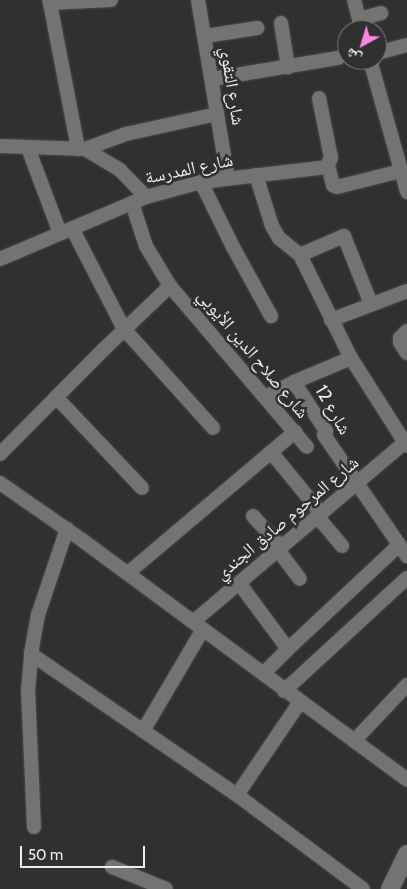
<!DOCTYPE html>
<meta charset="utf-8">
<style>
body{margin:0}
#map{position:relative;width:407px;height:889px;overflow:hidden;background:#2e3130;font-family:Cabin,"Noto Naskh Arabic",sans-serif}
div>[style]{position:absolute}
.roads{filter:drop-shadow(0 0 1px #494c4b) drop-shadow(0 0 1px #494c4b)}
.minor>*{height:14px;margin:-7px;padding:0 7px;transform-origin:7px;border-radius:7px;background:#717473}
.tertiary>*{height:18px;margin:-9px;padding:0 9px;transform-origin:9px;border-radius:9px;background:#717473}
span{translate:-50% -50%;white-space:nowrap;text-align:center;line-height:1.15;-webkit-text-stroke:5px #2e3130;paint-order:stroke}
.street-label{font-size:18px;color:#eceeed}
.north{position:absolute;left:337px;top:20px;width:50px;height:50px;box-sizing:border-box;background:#2e3130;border:1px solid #7a7d7c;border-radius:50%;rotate:219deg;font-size:14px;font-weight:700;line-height:20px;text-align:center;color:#eceeed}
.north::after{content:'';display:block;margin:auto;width:18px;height:22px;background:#ff85df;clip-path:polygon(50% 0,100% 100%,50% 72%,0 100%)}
.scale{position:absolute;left:20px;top:846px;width:125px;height:22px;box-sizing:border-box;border:2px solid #eceeed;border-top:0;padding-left:6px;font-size:15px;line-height:18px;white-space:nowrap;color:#eceeed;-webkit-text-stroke:4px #2e3130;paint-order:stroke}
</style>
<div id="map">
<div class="roads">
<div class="minor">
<div style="left:49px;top:0;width:3px;rotate:72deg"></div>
<div style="left:50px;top:3px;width:61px;rotate:-2.8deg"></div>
<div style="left:198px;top:0;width:181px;rotate:80.5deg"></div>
<div style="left:354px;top:0;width:31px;rotate:75deg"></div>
<div style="left:50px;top:3px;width:149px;rotate:79.1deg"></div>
<div style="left:359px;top:19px;width:23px;rotate:-15deg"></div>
<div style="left:281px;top:23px;width:45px;rotate:81deg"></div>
<div style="left:205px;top:36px;width:53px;rotate:-8.7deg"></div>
<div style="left:377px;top:53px;width:31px;rotate:-15deg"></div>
<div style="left:370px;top:60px;width:137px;rotate:74.3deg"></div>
<div style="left:212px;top:79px;width:128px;rotate:-9.5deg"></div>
<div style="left:0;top:146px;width:85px;rotate:2deg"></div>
<div style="left:85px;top:149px;width:44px;rotate:-20.1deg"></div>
<div style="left:126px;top:134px;width:93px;rotate:-12.4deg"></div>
<div style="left:28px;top:148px;width:91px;rotate:69.4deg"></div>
<div style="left:85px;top:149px;width:41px;rotate:31deg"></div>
<div style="left:120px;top:170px;width:37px;rotate:46deg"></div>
<div style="left:328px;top:165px;width:21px;rotate:76deg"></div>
<div style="left:333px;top:185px;width:4px;rotate:27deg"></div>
<div style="left:337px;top:187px;width:66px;rotate:-14deg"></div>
<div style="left:256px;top:175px;width:53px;rotate:72.6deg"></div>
<div style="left:272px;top:226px;width:14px;rotate:60deg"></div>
<div style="left:279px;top:238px;width:27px;rotate:39deg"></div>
<div style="left:300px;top:255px;width:115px;rotate:63.7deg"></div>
<div style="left:201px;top:182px;width:72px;rotate:63.8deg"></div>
<div style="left:233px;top:247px;width:79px;rotate:61.2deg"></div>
<div style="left:132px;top:203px;width:45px;rotate:72deg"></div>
<div style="left:146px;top:246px;width:47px;rotate:59deg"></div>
<div style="left:170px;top:286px;width:211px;rotate:49.6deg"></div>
<div style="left:72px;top:228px;width:114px;rotate:62.8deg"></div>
<div style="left:124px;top:329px;width:133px;rotate:48deg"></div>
<div style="left:300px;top:255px;width:48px;rotate:-23.4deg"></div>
<div style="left:344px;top:236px;width:73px;rotate:68.3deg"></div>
<div style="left:0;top:259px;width:159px;rotate:-23deg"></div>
<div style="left:146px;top:197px;width:57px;rotate:-15.3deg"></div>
<div style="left:201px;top:182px;width:126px;rotate:-6.8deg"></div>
<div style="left:326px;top:167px;width:10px;rotate:-61deg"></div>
<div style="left:331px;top:158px;width:61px;rotate:-101.3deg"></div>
<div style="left:331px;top:320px;width:81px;rotate:-20.9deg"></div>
<div style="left:407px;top:331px;width:10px;rotate:135deg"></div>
<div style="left:400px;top:338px;width:4px;rotate:90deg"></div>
<div style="left:400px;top:342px;width:13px;rotate:58deg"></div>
<div style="left:294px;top:382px;width:59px;rotate:56.9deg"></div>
<div style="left:326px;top:431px;width:4px;rotate:117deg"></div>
<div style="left:324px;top:435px;width:147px;rotate:55.6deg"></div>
<div style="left:56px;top:397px;width:125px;rotate:46.6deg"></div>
<div style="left:265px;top:397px;width:33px;rotate:-27deg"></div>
<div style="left:294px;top:382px;width:62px;rotate:-22.8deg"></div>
<div style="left:351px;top:358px;width:104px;rotate:57.5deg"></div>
<div style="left:271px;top:452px;width:79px;rotate:50.7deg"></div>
<div style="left:0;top:454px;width:146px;rotate:-45.3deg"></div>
<div style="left:103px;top:350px;width:93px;rotate:-43.7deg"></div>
<div style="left:0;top:483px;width:100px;rotate:34.8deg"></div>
<div style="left:82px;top:540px;width:404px;rotate:36.4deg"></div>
<div style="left:253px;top:516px;width:42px;rotate:47.9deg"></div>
<div style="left:317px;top:516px;width:39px;rotate:50deg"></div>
<div style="left:278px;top:550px;width:36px;rotate:53deg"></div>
<div style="left:128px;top:573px;width:219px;rotate:-40.2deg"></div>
<div style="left:239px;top:583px;width:82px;rotate:53.4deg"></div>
<div style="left:288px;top:649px;width:35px;rotate:135deg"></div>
<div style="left:193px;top:622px;width:278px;rotate:-40.3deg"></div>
<div style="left:288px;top:649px;width:152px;rotate:-43.1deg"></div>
<div style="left:31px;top:654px;width:250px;rotate:34.4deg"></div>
<div style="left:237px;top:795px;width:157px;rotate:36.7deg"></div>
<div style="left:284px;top:691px;width:167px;rotate:-42.6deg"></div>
<div style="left:143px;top:731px;width:118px;rotate:-59.5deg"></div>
<div style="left:354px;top:741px;width:77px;rotate:-46.6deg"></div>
<div style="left:237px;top:795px;width:112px;rotate:-55.9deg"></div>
<div style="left:34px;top:827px;width:136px;rotate:-92.5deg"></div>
<div style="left:28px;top:691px;width:37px;rotate:-85deg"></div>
<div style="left:31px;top:654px;width:40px;rotate:-80deg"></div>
<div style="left:38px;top:615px;width:91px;rotate:-71.4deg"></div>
<div style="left:112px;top:867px;width:58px;rotate:22.2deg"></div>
</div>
<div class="tertiary">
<div style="left:390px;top:889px;width:39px;rotate:-64deg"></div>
</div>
</div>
<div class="street-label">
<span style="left:232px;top:86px;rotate:81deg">شارع التقوي</span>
<span style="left:189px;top:169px;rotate:-12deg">شارع المدرسة</span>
<span style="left:253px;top:354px;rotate:50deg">شارع صلاح الدين الأيوبي</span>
<span style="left:333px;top:410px;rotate:60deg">شارع 12</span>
<span style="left:287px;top:518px;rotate:-40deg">شارع المرحوم صادق الجندي</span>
</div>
<div class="north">ش</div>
<div class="scale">50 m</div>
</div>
